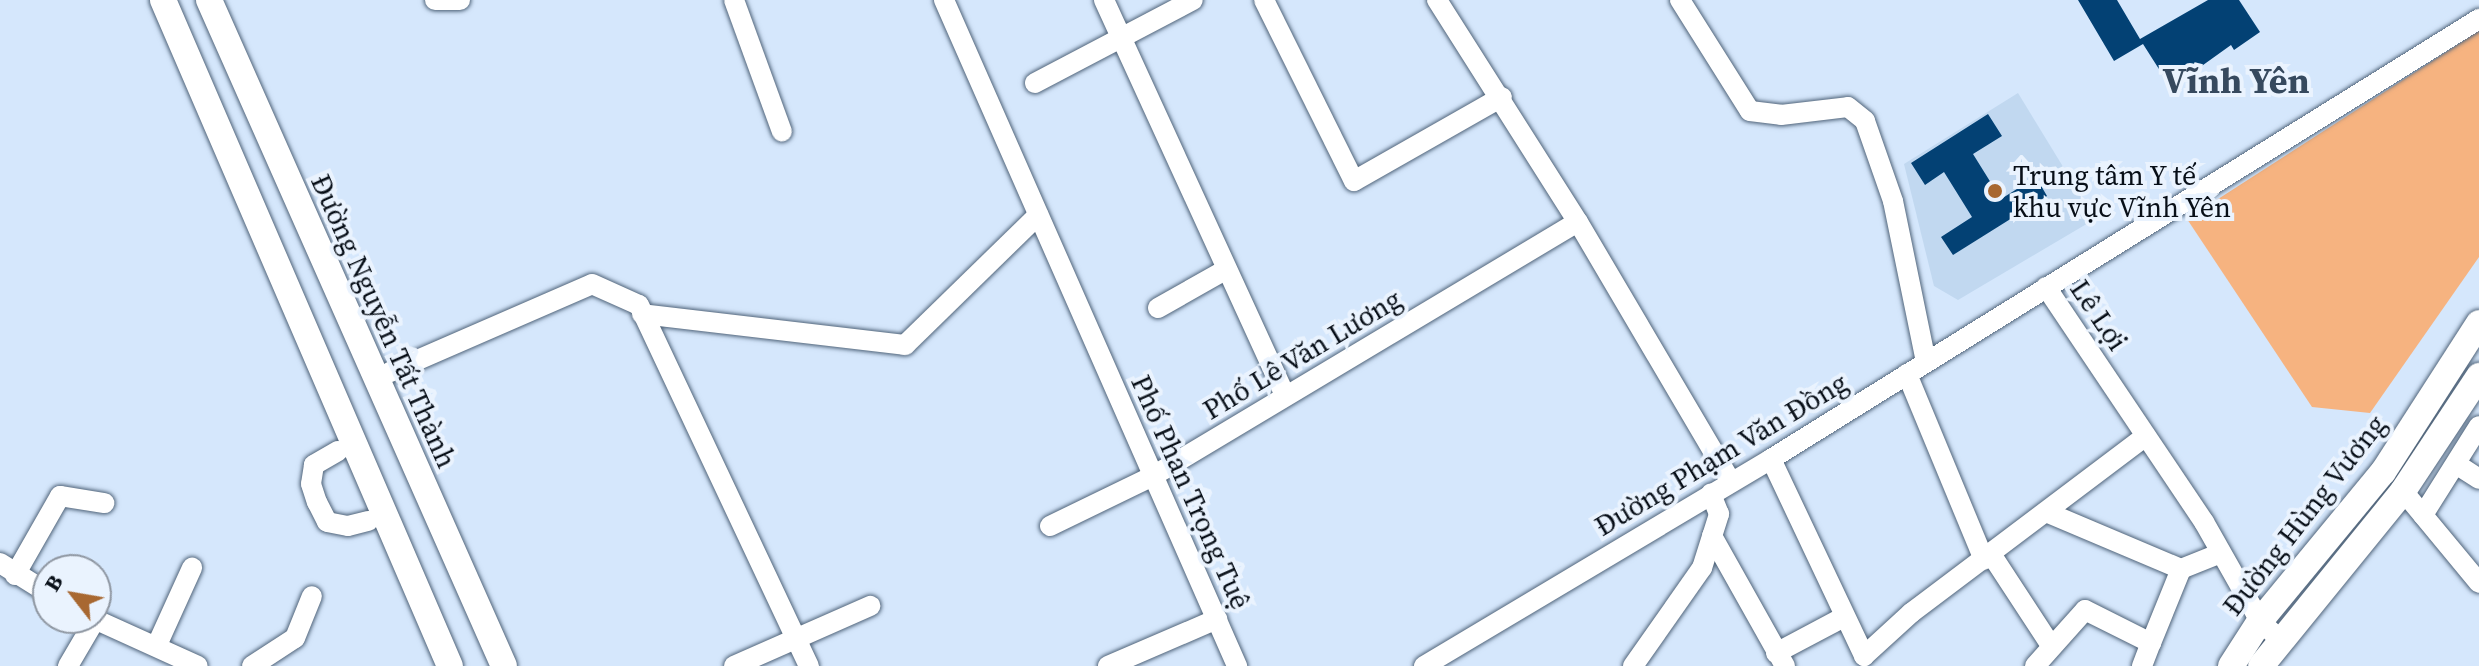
<!DOCTYPE html>
<meta charset="utf-8">
<style>
body{margin:0}
#map{position:relative;width:2479px;height:666px;overflow:hidden;background:#d5e7fc;font-family:"Source Serif 4",serif}
div>[style]{position:absolute}
.built>*{inset:0;background:#c1d8f0}
.green>*{inset:0;background:#f6b380}
.building>*{inset:0;background:#034174}
.roads{filter:drop-shadow(0 0 2px #50647a) drop-shadow(0 0 2px #50647a)}
.minor>*{height:20px;margin:-10px;padding:0 10px;transform-origin:10px;border-radius:10px;background:#fff}
.major>*{height:26px;margin:-13px;padding:0 13px;transform-origin:13px;border-radius:13px;background:#fff}
.dots>*{width:22px;height:22px;translate:-50% -50%;box-sizing:border-box;border:4px solid #eaf3fe;border-radius:50%}
span{translate:-50% -50%;white-space:nowrap;text-align:center;line-height:1.15;-webkit-text-stroke:8px #eaf3fe;paint-order:stroke}
.poi-label{font-size:28px;color:#070e17}
.left{translate:0 -50%;text-align:left}
.street-label{font-size:28px;color:#070e17}
.district-label{font-size:36px;color:#36495e;font-weight:700}
.north{position:absolute;left:32px;top:554px;width:80px;height:80px;box-sizing:border-box;background:#eaf3fe;border:2px solid #8f97a2;border-radius:50%;rotate:301deg;font-size:22px;font-weight:700;line-height:32px;text-align:center;color:#070e17}
.north::after{content:'';display:block;margin:auto;width:28px;height:36px;background:#a86831;clip-path:polygon(50% 0,100% 100%,50% 72%,0 100%)}
</style>
<div id="map">
<div class="built">
<div style="clip-path:polygon(2018px 93px,2095px 219px,1958px 300px,1934px 286px,1904px 164px)"></div>
</div>
<div class="green">
<div style="clip-path:polygon(2479px 31px,2479px 257px,2370px 413px,2312px 407px,2187px 219px)"></div>
</div>
<div class="building">
<div style="clip-path:polygon(2078px 0,2117px 0,2140px 39px,2208px 0,2239px 0,2260px 32px,2234px 50px,2231px 45px,2171px 88px,2143px 44px,2114px 61px)"></div>
<div style="clip-path:polygon(1988px 114px,2002px 136px,1973px 154px,2001px 199px,2036px 177px,2047px 196px,1953px 255px,1941px 237px,1972px 217px,1944px 172px,1925px 185px,1911px 163px)"></div>
</div>
<div class="roads">
<div class="minor">
<div style="left:435px;top:0;width:25px"></div>
<div style="left:734px;top:0;width:140px;rotate:70deg"></div>
<div style="left:944px;top:0;width:728px;rotate:66.25deg"></div>
<div style="left:1104px;top:0;width:435px;rotate:65.4deg"></div>
<div style="left:1264px;top:0;width:202px;rotate:63.6deg"></div>
<div style="left:1354px;top:181px;width:170px;rotate:-29.6deg"></div>
<div style="left:1437px;top:0;width:263px;rotate:57.6deg"></div>
<div style="left:1578px;top:222px;width:302px;rotate:59.5deg"></div>
<div style="left:1680px;top:0;width:131px;rotate:57.8deg"></div>
<div style="left:1750px;top:111px;width:31px;rotate:7deg"></div>
<div style="left:1781px;top:115px;width:67px;rotate:-6.8deg"></div>
<div style="left:1848px;top:107px;width:22px;rotate:39deg"></div>
<div style="left:1865px;top:121px;width:85px;rotate:70.7deg"></div>
<div style="left:1893px;top:201px;width:164px;rotate:78.4deg"></div>
<div style="left:1035px;top:83px;width:178px;rotate:-27.7deg"></div>
<div style="left:2046px;top:287px;width:283px;rotate:56.1deg"></div>
<div style="left:2204px;top:522px;width:114px;rotate:60.5deg"></div>
<div style="left:2260px;top:621px;width:26px;rotate:43deg"></div>
<div style="left:1158px;top:308px;width:79px;rotate:-29.5deg"></div>
<div style="left:642px;top:314px;width:265px;rotate:6.7deg"></div>
<div style="left:905px;top:345px;width:186px;rotate:-44.3deg"></div>
<div style="left:390px;top:372px;width:220px;rotate:-23.5deg"></div>
<div style="left:592px;top:284px;width:51px;rotate:24.1deg"></div>
<div style="left:639px;top:305px;width:399px;rotate:64.8deg"></div>
<div style="left:1907px;top:374px;width:201px;rotate:67.5deg"></div>
<div style="left:338px;top:451px;width:28px;rotate:150deg"></div>
<div style="left:314px;top:465px;width:19px;rotate:99deg"></div>
<div style="left:311px;top:484px;width:19px;rotate:72deg"></div>
<div style="left:317px;top:502px;width:22px;rotate:63deg"></div>
<div style="left:327px;top:522px;width:21px;rotate:11deg"></div>
<div style="left:348px;top:526px;width:21px;rotate:-14deg"></div>
<div style="left:1771px;top:459px;width:218px;rotate:64.7deg"></div>
<div style="left:1864px;top:656px;width:64px;rotate:-42.5deg"></div>
<div style="left:1911px;top:613px;width:294px;rotate:-37deg"></div>
<div style="left:2456px;top:464px;width:27px;rotate:33deg"></div>
<div style="left:2403px;top:491px;width:119px;rotate:50.4deg"></div>
<div style="left:2046px;top:512px;width:147px;rotate:22.9deg"></div>
<div style="left:2423px;top:515px;width:105px;rotate:-57.8deg"></div>
<div style="left:1050px;top:526px;width:114px;rotate:-25.9deg"></div>
<div style="left:1153px;top:476px;width:495px;rotate:-30.9deg"></div>
<div style="left:1712px;top:536px;width:149px;rotate:60.7deg"></div>
<div style="left:1991px;top:554px;width:108px;rotate:56.8deg"></div>
<div style="left:0;top:563px;width:57px;rotate:32deg"></div>
<div style="left:15px;top:575px;width:91px;rotate:-60.3deg"></div>
<div style="left:60px;top:496px;width:45px;rotate:9deg"></div>
<div style="left:92px;top:618px;width:116px;rotate:24.4deg"></div>
<div style="left:157px;top:645px;width:85px;rotate:-65.6deg"></div>
<div style="left:1776px;top:653px;width:75px;rotate:-27.9deg"></div>
<div style="left:68px;top:666px;width:53px;rotate:-59.6deg"></div>
<div style="left:252px;top:666px;width:51px;rotate:-33.1deg"></div>
<div style="left:295px;top:638px;width:45px;rotate:-68deg"></div>
<div style="left:734px;top:666px;width:149px;rotate:-23.8deg"></div>
<div style="left:1108px;top:666px;width:119px;rotate:-23.3deg"></div>
<div style="left:1424px;top:666px;width:404px;rotate:-30.8deg"></div>
<div style="left:1771px;top:459px;width:834px;rotate:-31.86deg"></div>
<div style="left:1633px;top:666px;width:120px;rotate:-54.9deg"></div>
<div style="left:1702px;top:568px;width:57px;rotate:-72.5deg"></div>
<div style="left:1719px;top:514px;width:22px;rotate:-112deg"></div>
<div style="left:2035px;top:666px;width:75px;rotate:-48.2deg"></div>
<div style="left:2085px;top:610px;width:74px;rotate:26.6deg"></div>
<div style="left:2151px;top:643px;width:80px;rotate:-67.9deg"></div>
<div style="left:2181px;top:569px;width:43px;rotate:-21.8deg"></div>
<div style="left:2142px;top:666px;width:25px;rotate:-69deg"></div>
</div>
<div class="major">
<div style="left:163px;top:0;width:725px;rotate:66.69deg"></div>
<div style="left:209px;top:0;width:728px;rotate:66.11deg"></div>
<div style="left:2231px;top:666px;width:54px;rotate:-57.2deg"></div>
<div style="left:2260px;top:621px;width:193px;rotate:-50.5deg"></div>
<div style="left:2383px;top:472px;width:177px;rotate:-57.2deg"></div>
<div style="left:2261px;top:666px;width:225px;rotate:-50.9deg"></div>
<div style="left:2403px;top:491px;width:138px;rotate:-56.5deg"></div>
</div>
</div>
<div class="dots">
<div style="left:1995px;top:191px;background:#a86831"></div>
</div>
<div class="poi-label">
<span class="left" style="left:2013px;top:191px">Trung tâm Y tế<br>khu vực Vĩnh Yên</span>
</div>
<div class="street-label">
<span style="left:2099px;top:315px;rotate:56deg">Lê Lợi</span>
<span style="left:384px;top:321px;rotate:66deg">Đường Nguyễn Tất Thành</span>
<span style="left:1302px;top:354px;rotate:-31deg">Phố Lê Văn Lương</span>
<span style="left:1721px;top:454px;rotate:-31deg">Đường Phạm Văn Đồng</span>
<span style="left:1191px;top:492px;rotate:66deg">Phố Phan Trọng Tuệ</span>
<span style="left:2304px;top:515px;rotate:-52deg">Đường Hùng Vương</span>
</div>
<div class="district-label">
<span style="left:2236px;top:81px">Vĩnh Yên</span>
</div>
<div class="north">B</div>
</div>
